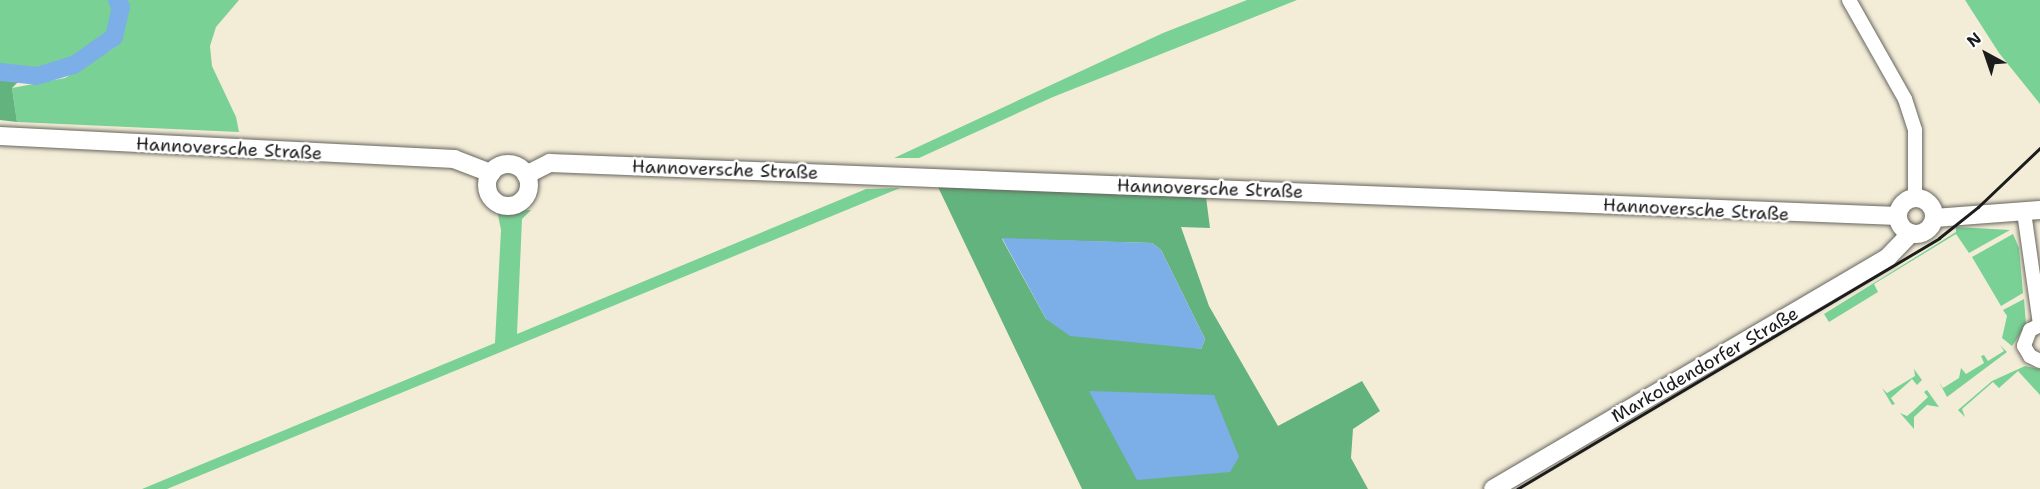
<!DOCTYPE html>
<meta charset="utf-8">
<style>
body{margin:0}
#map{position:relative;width:2040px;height:489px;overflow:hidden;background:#f3edd8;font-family:"Shantell Sans",sans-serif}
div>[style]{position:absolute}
.green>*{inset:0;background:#7ad195}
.forest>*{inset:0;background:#63b37e}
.water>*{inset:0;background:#7caee8}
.river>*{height:18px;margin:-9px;padding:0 9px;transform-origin:9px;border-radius:9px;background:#7caee8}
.roads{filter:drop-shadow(0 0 2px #67655e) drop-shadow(0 0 2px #67655e)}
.minor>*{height:14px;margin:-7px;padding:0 7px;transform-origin:7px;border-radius:7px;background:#fff}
.major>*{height:18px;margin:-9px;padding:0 9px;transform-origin:9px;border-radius:9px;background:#fff}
.major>.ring{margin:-9px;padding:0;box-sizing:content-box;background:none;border:18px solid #fff;border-radius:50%}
.rail>*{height:3px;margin:-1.5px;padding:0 1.5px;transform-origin:1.5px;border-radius:1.5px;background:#1c1c1c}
span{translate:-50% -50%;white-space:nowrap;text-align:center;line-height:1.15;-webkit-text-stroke:5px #fff;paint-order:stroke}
.street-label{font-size:18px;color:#1c1c1c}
.north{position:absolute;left:1956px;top:24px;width:60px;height:60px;-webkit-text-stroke:4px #fff;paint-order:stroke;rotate:320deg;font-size:16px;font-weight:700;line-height:24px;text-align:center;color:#1c1c1c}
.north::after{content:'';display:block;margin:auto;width:21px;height:27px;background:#1c1c1c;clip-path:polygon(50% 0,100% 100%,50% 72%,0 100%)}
</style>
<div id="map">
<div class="green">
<div style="clip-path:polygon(0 0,110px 0,113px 7px,109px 32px,75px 58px,44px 71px,28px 72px,0 64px)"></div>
<div style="clip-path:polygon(127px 0,239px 0,216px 27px,210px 46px,212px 66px,236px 117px,239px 132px,17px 122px,12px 88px,65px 78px,114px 48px,125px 27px)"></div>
<div style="clip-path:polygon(1247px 0,1297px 0,1053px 97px,919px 158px,894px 158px,1163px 33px)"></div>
<div style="clip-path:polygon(1965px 0,2040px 0,2040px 104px,1999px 53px)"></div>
<div style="clip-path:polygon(900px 188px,167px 489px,142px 489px,495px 343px,501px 230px,497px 210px,531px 210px,522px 219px,517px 334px,866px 189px)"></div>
<div style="clip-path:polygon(1956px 227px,2010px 230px,1969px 253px,1956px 234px,1874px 284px,1878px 292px,1829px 322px,1824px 314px,1956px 232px)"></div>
<div style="clip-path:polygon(2013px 234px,2019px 248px,2023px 293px,2001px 306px,1972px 257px)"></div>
<div style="clip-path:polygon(2024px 299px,2026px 325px,2012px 346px,2002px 338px,2007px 316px,2003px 310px)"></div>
<div style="clip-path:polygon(2000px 345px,2007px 352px,1947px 397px,1939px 382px,1943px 388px,1959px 378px,1961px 368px,1966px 374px,1984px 363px,1981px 356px,1984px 355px,1988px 361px,2004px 351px)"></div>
<div style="clip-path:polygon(2025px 366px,2040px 369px,2040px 395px,2018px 371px,1999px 388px,1993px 382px,1962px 409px,1965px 417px,1958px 410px,1992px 381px)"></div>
<div style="clip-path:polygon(1914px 369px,1922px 380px,1917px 385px,1912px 379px,1909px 382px,1891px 398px,1895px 404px,1892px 405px,1882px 388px,1887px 393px,1915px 376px)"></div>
<div style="clip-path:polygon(1927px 390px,1939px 407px,1927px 405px,1914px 417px,1914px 429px,1900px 413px,1907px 416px,1913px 411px,1928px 397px,1924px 392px)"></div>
</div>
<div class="forest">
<div style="clip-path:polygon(0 64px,28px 72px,12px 88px,17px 122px,0 120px)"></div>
<div style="clip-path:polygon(evenodd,938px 187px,1206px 197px,1210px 228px,1181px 227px,1209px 306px,1278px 426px,1362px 381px,1380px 411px,1353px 429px,1351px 458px,1368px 489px,1082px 489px,938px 187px,1002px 239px,1152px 243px,1161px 250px,1205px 339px,1201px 349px,1046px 319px,1002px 239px)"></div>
</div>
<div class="water">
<div style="clip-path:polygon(1002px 238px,1152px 243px,1161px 250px,1205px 339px,1201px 349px,1070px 336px,1046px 319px)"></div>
<div style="clip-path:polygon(1089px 391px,1214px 395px,1239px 457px,1230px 472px,1137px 480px)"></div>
</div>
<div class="river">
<div style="left:0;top:72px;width:37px;rotate:6deg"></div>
<div style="left:37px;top:76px;width:39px;rotate:-17deg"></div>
<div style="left:74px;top:65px;width:49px;rotate:-35deg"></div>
<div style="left:114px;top:37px;width:31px;rotate:-77deg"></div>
<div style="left:121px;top:7px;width:8px;rotate:-120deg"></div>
</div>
<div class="roads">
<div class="minor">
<div style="left:1849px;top:0;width:114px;rotate:60.5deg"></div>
<div style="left:1905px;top:99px;width:33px;rotate:72deg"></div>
<div style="left:1915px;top:130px;width:68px;rotate:90deg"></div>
<div style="left:2024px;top:212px;width:114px;rotate:81.9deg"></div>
<div style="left:2040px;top:325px;width:11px;rotate:153deg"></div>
<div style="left:2030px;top:330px;width:17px;rotate:111deg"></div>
<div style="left:2024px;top:346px;width:12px;rotate:59deg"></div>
<div style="left:2030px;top:356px;width:11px;rotate:27deg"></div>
</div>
<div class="major">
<div style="left:0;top:136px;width:455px;rotate:2.9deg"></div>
<div style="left:454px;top:159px;width:40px;rotate:21deg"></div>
<div class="ring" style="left:487px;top:164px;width:24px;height:24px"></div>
<div style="left:526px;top:175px;width:27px;rotate:-27deg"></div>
<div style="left:550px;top:163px;width:1349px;rotate:2.25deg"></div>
<div class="ring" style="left:1898px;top:198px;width:18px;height:18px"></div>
<div style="left:1934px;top:218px;width:106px;rotate:-4.3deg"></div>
<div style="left:1493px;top:489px;width:458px;rotate:-30.4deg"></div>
<div style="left:1888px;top:257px;width:33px;rotate:-46deg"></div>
</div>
</div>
<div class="rail">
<div style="left:1517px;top:489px;width:491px;rotate:-30.7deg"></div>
<div style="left:1939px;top:238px;width:50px;rotate:-38.5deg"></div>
<div style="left:1978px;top:207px;width:86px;rotate:-43.6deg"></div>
</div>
<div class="street-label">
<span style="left:229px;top:149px;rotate:3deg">Hannoversche Straße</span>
<span style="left:725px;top:170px;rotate:2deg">Hannoversche Straße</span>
<span style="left:1210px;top:189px;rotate:2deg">Hannoversche Straße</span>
<span style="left:1696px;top:210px;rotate:3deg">Hannoversche Straße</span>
<span style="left:1705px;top:365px;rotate:-30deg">Markoldendorfer Straße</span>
</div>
<div class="north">N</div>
</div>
